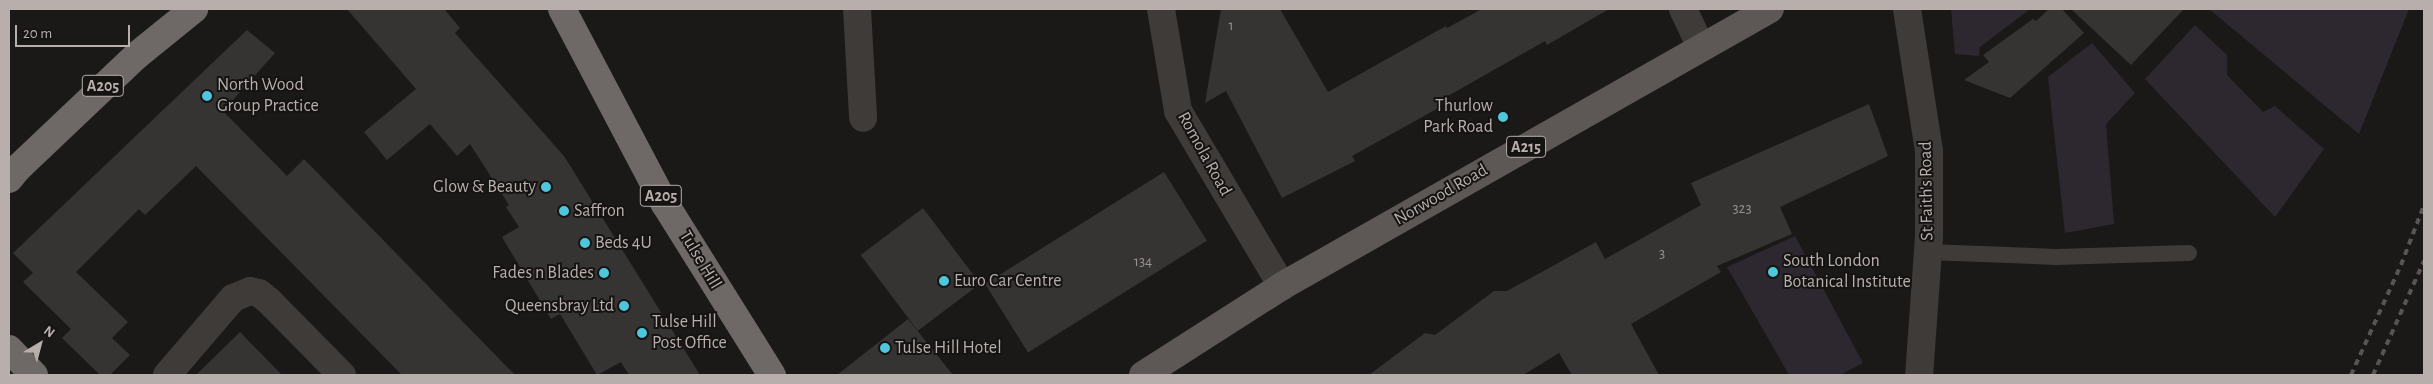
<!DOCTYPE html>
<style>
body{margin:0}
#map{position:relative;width:2433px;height:384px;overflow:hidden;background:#1a1918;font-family:"Alegreya Sans",sans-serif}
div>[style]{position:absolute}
.green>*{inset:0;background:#2d2830}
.building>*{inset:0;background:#353433;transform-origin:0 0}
.lane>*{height:16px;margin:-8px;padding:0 8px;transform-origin:8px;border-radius:8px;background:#3e3b39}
.street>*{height:28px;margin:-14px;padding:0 14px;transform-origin:14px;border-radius:14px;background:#3e3b39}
.primary>*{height:28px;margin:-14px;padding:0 14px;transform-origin:14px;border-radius:14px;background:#5d5856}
.highway>*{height:28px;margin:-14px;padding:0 14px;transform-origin:14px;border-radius:14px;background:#6e6866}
.rail>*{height:4px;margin-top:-2px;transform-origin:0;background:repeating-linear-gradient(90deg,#595453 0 6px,transparent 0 11px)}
.dots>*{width:14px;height:14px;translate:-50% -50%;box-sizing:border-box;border:2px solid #151413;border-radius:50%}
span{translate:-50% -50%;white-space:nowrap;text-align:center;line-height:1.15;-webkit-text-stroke:4px #151413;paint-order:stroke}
.number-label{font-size:15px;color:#97908e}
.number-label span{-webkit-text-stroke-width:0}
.shield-label span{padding:1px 4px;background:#151413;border:1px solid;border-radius:4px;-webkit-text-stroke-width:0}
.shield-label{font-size:16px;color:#b8aeac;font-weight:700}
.poi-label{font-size:18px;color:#b8aeac}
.left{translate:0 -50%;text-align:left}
.right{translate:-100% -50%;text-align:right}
.street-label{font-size:18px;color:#b8aeac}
.frame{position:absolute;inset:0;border:10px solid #b8aeac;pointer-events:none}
.north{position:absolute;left:15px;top:319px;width:50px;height:50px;-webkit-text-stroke:4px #151413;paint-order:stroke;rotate:37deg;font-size:14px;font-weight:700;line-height:20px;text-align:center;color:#b8aeac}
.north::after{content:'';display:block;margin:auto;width:18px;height:22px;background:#b8aeac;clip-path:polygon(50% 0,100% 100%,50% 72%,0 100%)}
.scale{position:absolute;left:15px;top:25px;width:115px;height:22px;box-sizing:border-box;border:2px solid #b8aeac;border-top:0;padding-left:6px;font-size:15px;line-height:18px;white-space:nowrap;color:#b8aeac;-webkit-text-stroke:4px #151413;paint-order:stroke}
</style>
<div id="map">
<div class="green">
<div style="clip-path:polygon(1951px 9px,2030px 9px,1980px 47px,1979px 56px,1955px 54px)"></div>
<div style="clip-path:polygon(2209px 9px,2409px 9px,2359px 134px)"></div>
<div style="clip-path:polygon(2195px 25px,2227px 55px,2227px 75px,2263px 112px,2275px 106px,2324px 149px,2275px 217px,2145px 79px)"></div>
<div style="clip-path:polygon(2092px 43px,2135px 93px,2106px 124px,2114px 224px,2065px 233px,2048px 77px)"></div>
<div style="clip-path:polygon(1795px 236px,1863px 363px,1840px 375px,1789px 375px,1727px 267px)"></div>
</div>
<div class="building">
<div style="clip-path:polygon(347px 9px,444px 9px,460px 28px,455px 33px,564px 156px,700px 375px,629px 375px,621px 362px,597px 375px,560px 314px,551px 319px,502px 237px,519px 227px,506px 207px,509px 205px,470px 144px,457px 156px,430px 124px,387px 160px,364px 132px,416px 89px)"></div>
<div style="clip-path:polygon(1221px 9px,1280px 9px,1328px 92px,1446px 26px,1447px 28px,1482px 9px,1609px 9px,1547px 45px,1545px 41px,1439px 101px,1442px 106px,1352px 156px,1355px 161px,1282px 198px,1226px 91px,1205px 103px)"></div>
<div style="clip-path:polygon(2049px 9px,2062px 9px,2084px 33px,2010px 98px,1964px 80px,1989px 62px,1983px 55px,2033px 19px,2036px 21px)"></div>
<div style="clip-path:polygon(2071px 9px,2184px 9px,2131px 65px)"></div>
<div style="clip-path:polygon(247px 30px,275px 53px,223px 111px,287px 176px,304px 159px,515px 375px,402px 375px,196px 166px,145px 215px,139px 209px,76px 272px,128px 322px,112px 338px,130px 355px,110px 375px,100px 375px,62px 338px,71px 329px,23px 282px,33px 273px,13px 253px)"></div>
<div style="clip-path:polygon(1869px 104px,1888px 156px,1780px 207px,1792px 234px,1717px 266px,1721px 272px,1631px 324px,1659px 375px,1572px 375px,1559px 353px,1523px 375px,1369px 375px,1425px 333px,1435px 335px,1494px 291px,1507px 291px,1596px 242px,1605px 259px,1701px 205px,1691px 183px)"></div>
<div style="left:1164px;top:172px;width:81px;height:211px;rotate:58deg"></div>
<div style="left:923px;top:208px;width:95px;height:78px;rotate:53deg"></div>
<div style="clip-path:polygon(908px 319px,953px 375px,837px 375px)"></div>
<div style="clip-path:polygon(240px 332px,282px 375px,196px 375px)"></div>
</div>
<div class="lane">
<div style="left:1928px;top:252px;width:128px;rotate:2.2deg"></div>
<div style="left:2056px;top:257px;width:133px;rotate:-1.7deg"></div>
</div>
<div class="street">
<div style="left:857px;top:9px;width:109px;rotate:86.8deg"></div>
<div style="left:1161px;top:9px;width:103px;rotate:80.5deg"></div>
<div style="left:1178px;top:111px;width:204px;rotate:59.3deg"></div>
<div style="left:1683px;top:9px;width:42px;rotate:64.7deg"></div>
<div style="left:1907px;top:9px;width:144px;rotate:81.2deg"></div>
<div style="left:1929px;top:151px;width:86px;rotate:90deg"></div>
<div style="left:1929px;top:237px;width:138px;rotate:94.1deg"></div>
<div style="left:167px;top:375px;width:101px;rotate:-49.4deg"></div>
<div style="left:233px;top:298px;width:18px;rotate:-22deg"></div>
<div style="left:250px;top:291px;width:9px;rotate:13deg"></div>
<div style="left:259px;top:293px;width:13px;rotate:39deg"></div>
<div style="left:269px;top:301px;width:104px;rotate:45.4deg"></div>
</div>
<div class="primary">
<div style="left:1143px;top:375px;width:165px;rotate:-32.6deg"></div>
<div style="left:1282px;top:286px;width:561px;rotate:-29.58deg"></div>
</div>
<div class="highway">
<div style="left:562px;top:9px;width:221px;rotate:62.2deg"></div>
<div style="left:665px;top:204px;width:202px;rotate:58deg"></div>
<div style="left:9px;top:179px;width:13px;rotate:-51deg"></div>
<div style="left:17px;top:169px;width:164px;rotate:-43.5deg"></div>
<div style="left:136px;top:56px;width:75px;rotate:-39deg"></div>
<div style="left:9px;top:349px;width:36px;rotate:46deg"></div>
</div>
<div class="rail">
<div style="left:2351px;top:375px;width:121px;rotate:-65.6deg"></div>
<div style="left:2401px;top:265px;width:64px;rotate:-69deg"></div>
<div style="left:2373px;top:375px;width:125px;rotate:-65.9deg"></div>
</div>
<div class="dots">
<div style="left:207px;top:96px;background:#4ec6dc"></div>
<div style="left:1503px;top:117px;background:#4ec6dc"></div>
<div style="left:546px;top:187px;background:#4ec6dc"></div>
<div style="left:564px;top:211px;background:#4ec6dc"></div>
<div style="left:585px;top:243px;background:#4ec6dc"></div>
<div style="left:1773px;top:272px;background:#4ec6dc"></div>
<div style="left:604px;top:273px;background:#4ec6dc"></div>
<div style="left:944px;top:281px;background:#4ec6dc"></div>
<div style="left:624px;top:306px;background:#4ec6dc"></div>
<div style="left:642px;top:333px;background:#4ec6dc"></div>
<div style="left:885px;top:348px;background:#4ec6dc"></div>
</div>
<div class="number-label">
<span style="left:1231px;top:26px">1</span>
<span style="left:1742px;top:209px">323</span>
<span style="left:1662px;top:254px">3</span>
<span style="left:1143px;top:262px">134</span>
</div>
<div class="shield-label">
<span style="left:103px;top:86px">A205</span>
<span style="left:1526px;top:147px">A215</span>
<span style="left:661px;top:196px">A205</span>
</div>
<div class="poi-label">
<span class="left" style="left:217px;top:96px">North Wood<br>Group Practice</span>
<span class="right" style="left:1493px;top:117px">Thurlow<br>Park Road</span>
<span class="right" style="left:536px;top:187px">Glow &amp; Beauty</span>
<span class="left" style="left:574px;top:211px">Saffron</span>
<span class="left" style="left:595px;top:243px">Beds 4U</span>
<span class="left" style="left:1783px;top:272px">South London<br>Botanical Institute</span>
<span class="right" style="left:594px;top:273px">Fades n Blades</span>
<span class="left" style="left:954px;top:281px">Euro Car Centre</span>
<span class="right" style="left:614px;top:306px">Queensbray Ltd</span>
<span class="left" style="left:652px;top:333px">Tulse Hill<br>Post Office</span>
<span class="left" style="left:895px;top:348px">Tulse Hill Hotel</span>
</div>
<div class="street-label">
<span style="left:1204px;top:154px;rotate:61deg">Romola Road</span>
<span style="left:1927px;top:191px;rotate:-91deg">St Faith's Road</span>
<span style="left:1441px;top:195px;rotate:-30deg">Norwood Road</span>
<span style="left:700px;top:260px;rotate:59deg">Tulse Hill</span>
</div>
<div class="frame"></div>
<div class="north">N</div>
<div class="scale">20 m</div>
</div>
